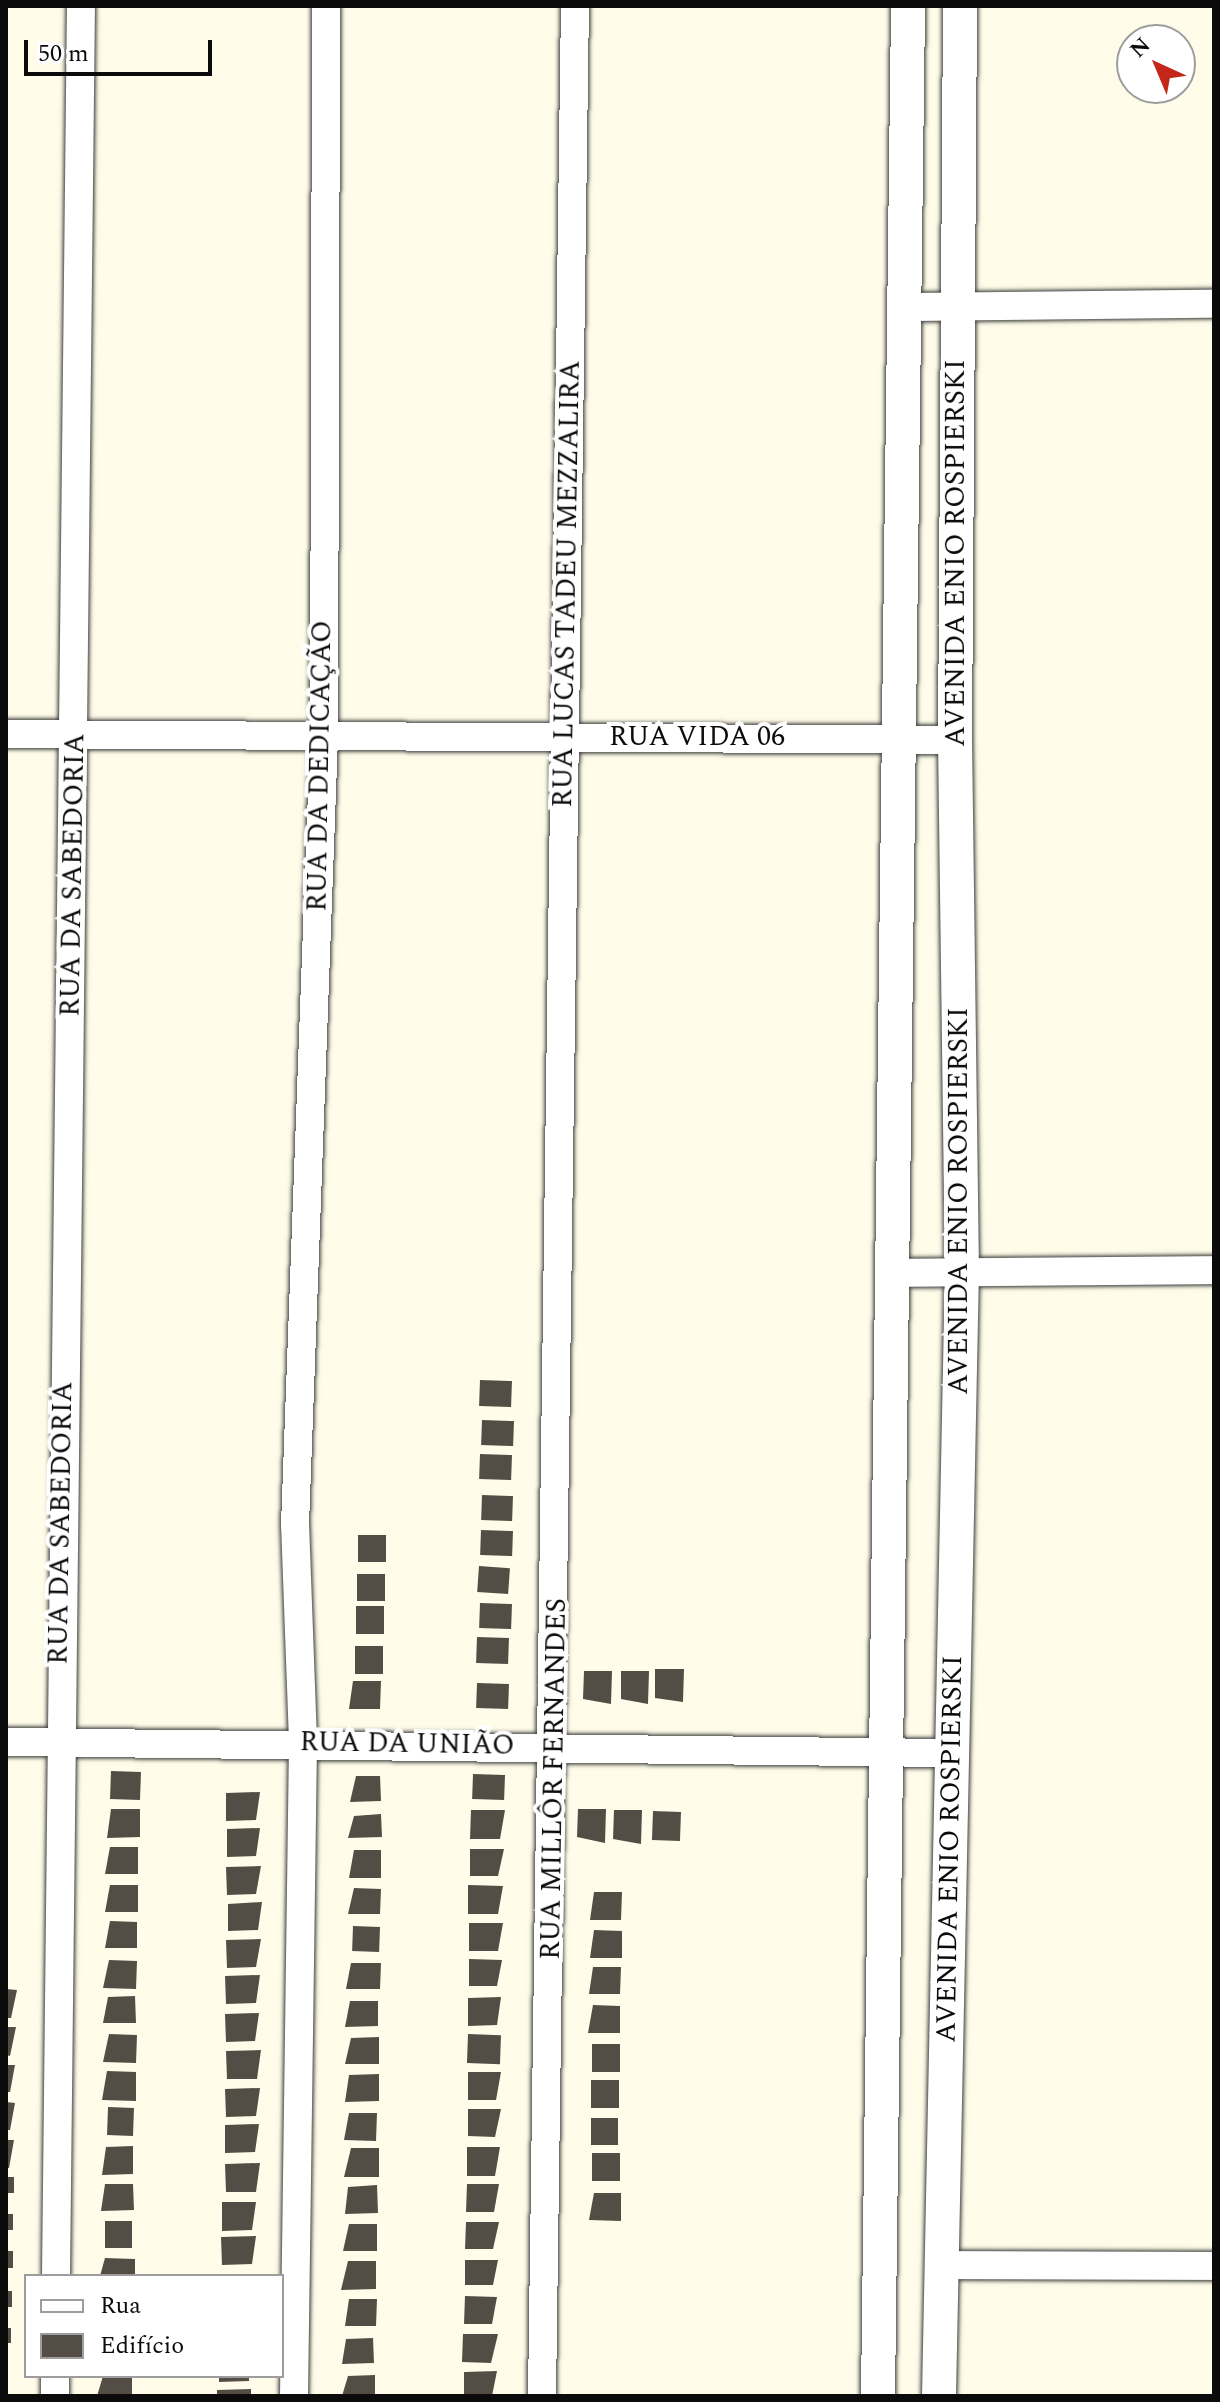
<!DOCTYPE html>
<meta charset="utf-8">
<style>
body{margin:0}
#map{position:relative;width:1220px;height:2402px;overflow:hidden;background:#fffde9;font-family:Spectral,serif}
div>[style]{position:absolute}
.building>*{inset:0;background:#544d46;transform-origin:0 0}
.roads{filter:drop-shadow(0 0 2px #3e3e3e) drop-shadow(0 0 2px #3e3e3e)}
.minor>*{height:28px;margin:-14px;padding:0 14px;transform-origin:14px;border-radius:14px;background:#fff}
.tertiary>*{height:34px;margin:-17px;padding:0 17px;transform-origin:17px;border-radius:17px;background:#fff}
span{translate:-50% -50%;white-space:nowrap;text-align:center;line-height:1.15;-webkit-text-stroke:8px #fff;paint-order:stroke}
.street-label{font-size:28px;color:#0b0b0b}
.frame{position:absolute;inset:0;border:8px solid #0b0b0b;pointer-events:none}
.legend{position:absolute;left:24px;top:2274px;width:260px;height:104px;box-sizing:border-box;background:#fff;border:2px solid #9d9d9d;margin:0;padding:10px 14px;list-style:none;font-size:24px;color:#0b0b0b}
.legend li{display:flex;align-items:center;gap:16px;height:40px}
.legend b{width:40px;border:2px solid #9d9d9d}
.north{position:absolute;left:1116px;top:24px;width:80px;height:80px;box-sizing:border-box;background:#fff;border:2px solid #9d9d9d;border-radius:50%;rotate:316deg;font-size:22px;font-weight:700;line-height:32px;text-align:center;color:#0b0b0b}
.north::after{content:'';display:block;margin:auto;width:28px;height:36px;background:#c42719;clip-path:polygon(50% 0,100% 100%,50% 72%,0 100%)}
.scale{position:absolute;left:24px;top:40px;width:188px;height:36px;box-sizing:border-box;border:4px solid #0b0b0b;border-top:0;padding-left:10px;font-size:24px;line-height:28px;white-space:nowrap;color:#0b0b0b;-webkit-text-stroke:6px #fff;paint-order:stroke}
</style>
<div id="map">
<div class="building">
<div style="left:480px;top:1380px;width:32px;height:26px;rotate:2deg"></div>
<div style="left:482px;top:1420px;width:32px;height:25px;rotate:2deg"></div>
<div style="left:480px;top:1454px;width:32px;height:25px;rotate:2deg"></div>
<div style="left:482px;top:1495px;width:31px;height:25px;rotate:2deg"></div>
<div style="left:481px;top:1530px;width:32px;height:25px;rotate:2deg"></div>
<div style="left:358px;top:1535px;width:28px;height:27px"></div>
<div style="left:479px;top:1566px;width:31px;height:26px;rotate:4deg"></div>
<div style="left:357px;top:1574px;width:28px;height:27px"></div>
<div style="left:480px;top:1603px;width:32px;height:25px;rotate:2deg"></div>
<div style="left:356px;top:1606px;width:28px;height:28px"></div>
<div style="left:477px;top:1637px;width:32px;height:26px;rotate:2deg"></div>
<div style="left:355px;top:1646px;width:28px;height:28px"></div>
<div style="clip-path:polygon(655px 1669px,684px 1669px,683px 1702px,655px 1698px)"></div>
<div style="clip-path:polygon(584px 1671px,612px 1671px,611px 1704px,583px 1699px)"></div>
<div style="clip-path:polygon(621px 1671px,649px 1671px,648px 1704px,621px 1699px)"></div>
<div style="clip-path:polygon(353px 1681px,381px 1681px,380px 1709px,349px 1709px)"></div>
<div style="left:477px;top:1683px;width:32px;height:25px;rotate:2deg"></div>
<div style="left:111px;top:1771px;width:30px;height:28px;rotate:2deg"></div>
<div style="left:473px;top:1774px;width:32px;height:25px;rotate:2deg"></div>
<div style="clip-path:polygon(356px 1776px,380px 1776px,381px 1801px,350px 1802px)"></div>
<div style="clip-path:polygon(260px 1792px,256px 1820px,226px 1821px,226px 1793px)"></div>
<div style="clip-path:polygon(111px 1809px,140px 1809px,140px 1837px,107px 1838px)"></div>
<div style="clip-path:polygon(578px 1809px,606px 1809px,605px 1843px,577px 1837px)"></div>
<div style="clip-path:polygon(471px 1810px,505px 1810px,500px 1839px,470px 1839px)"></div>
<div style="clip-path:polygon(614px 1810px,642px 1810px,641px 1844px,613px 1839px)"></div>
<div style="left:653px;top:1811px;width:28px;height:29px;rotate:2deg"></div>
<div style="clip-path:polygon(381px 1814px,382px 1837px,348px 1838px,354px 1816px)"></div>
<div style="clip-path:polygon(260px 1828px,256px 1856px,227px 1857px,227px 1829px)"></div>
<div style="clip-path:polygon(110px 1847px,138px 1847px,138px 1874px,105px 1874px)"></div>
<div style="clip-path:polygon(470px 1849px,504px 1849px,498px 1876px,470px 1876px)"></div>
<div style="clip-path:polygon(354px 1850px,381px 1850px,381px 1878px,349px 1878px)"></div>
<div style="clip-path:polygon(261px 1866px,256px 1894px,227px 1895px,226px 1867px)"></div>
<div style="clip-path:polygon(110px 1885px,138px 1885px,138px 1912px,105px 1912px)"></div>
<div style="clip-path:polygon(468px 1885px,503px 1886px,498px 1914px,468px 1914px)"></div>
<div style="clip-path:polygon(354px 1888px,381px 1889px,380px 1914px,348px 1914px)"></div>
<div style="clip-path:polygon(594px 1892px,622px 1892px,621px 1920px,590px 1920px)"></div>
<div style="clip-path:polygon(262px 1902px,258px 1930px,228px 1931px,228px 1904px)"></div>
<div style="clip-path:polygon(110px 1921px,137px 1922px,137px 1948px,105px 1948px)"></div>
<div style="clip-path:polygon(469px 1923px,503px 1923px,498px 1951px,469px 1951px)"></div>
<div style="left:353px;top:1926px;width:27px;height:25px;rotate:2deg"></div>
<div style="clip-path:polygon(594px 1930px,622px 1931px,622px 1958px,590px 1958px)"></div>
<div style="clip-path:polygon(261px 1939px,256px 1967px,227px 1968px,226px 1940px)"></div>
<div style="clip-path:polygon(469px 1959px,502px 1960px,497px 1986px,469px 1986px)"></div>
<div style="clip-path:polygon(109px 1960px,137px 1961px,136px 1989px,103px 1988px)"></div>
<div style="clip-path:polygon(351px 1963px,381px 1963px,380px 1989px,346px 1989px)"></div>
<div style="clip-path:polygon(593px 1967px,621px 1967px,620px 1994px,589px 1994px)"></div>
<div style="clip-path:polygon(260px 1975px,256px 2003px,226px 2004px,225px 1976px)"></div>
<div style="clip-path:polygon(6px 1989px,17px 1990px,11px 2018px,6px 2018px)"></div>
<div style="clip-path:polygon(135px 1996px,136px 2023px,103px 2023px,108px 1997px)"></div>
<div style="clip-path:polygon(501px 1997px,497px 2025px,468px 2026px,468px 1998px)"></div>
<div style="clip-path:polygon(350px 2001px,378px 2001px,378px 2026px,345px 2027px)"></div>
<div style="clip-path:polygon(593px 2005px,620px 2006px,620px 2033px,588px 2033px)"></div>
<div style="clip-path:polygon(259px 2013px,255px 2041px,226px 2042px,225px 2014px)"></div>
<div style="clip-path:polygon(6px 2027px,16px 2027px,10px 2056px,6px 2055px)"></div>
<div style="clip-path:polygon(109px 2034px,137px 2035px,136px 2063px,103px 2062px)"></div>
<div style="left:468px;top:2034px;width:33px;height:29px;rotate:2deg"></div>
<div style="clip-path:polygon(379px 2037px,379px 2064px,345px 2064px,351px 2038px)"></div>
<div style="left:592px;top:2044px;width:28px;height:28px"></div>
<div style="clip-path:polygon(261px 2050px,257px 2079px,227px 2079px,226px 2051px)"></div>
<div style="clip-path:polygon(6px 2065px,15px 2065px,10px 2092px,6px 2092px)"></div>
<div style="clip-path:polygon(107px 2071px,136px 2072px,136px 2101px,102px 2100px)"></div>
<div style="clip-path:polygon(468px 2072px,501px 2072px,496px 2100px,468px 2100px)"></div>
<div style="clip-path:polygon(379px 2074px,379px 2101px,345px 2102px,349px 2075px)"></div>
<div style="left:591px;top:2080px;width:28px;height:28px"></div>
<div style="clip-path:polygon(260px 2088px,256px 2116px,226px 2117px,225px 2089px)"></div>
<div style="clip-path:polygon(6px 2102px,15px 2103px,10px 2130px,6px 2130px)"></div>
<div style="left:108px;top:2107px;width:26px;height:28px;rotate:2deg"></div>
<div style="clip-path:polygon(468px 2109px,501px 2109px,495px 2137px,468px 2136px)"></div>
<div style="clip-path:polygon(349px 2113px,377px 2113px,376px 2141px,344px 2140px)"></div>
<div style="left:591px;top:2118px;width:27px;height:27px"></div>
<div style="clip-path:polygon(259px 2124px,255px 2152px,225px 2153px,225px 2125px)"></div>
<div style="clip-path:polygon(6px 2140px,14px 2140px,9px 2168px,6px 2168px)"></div>
<div style="clip-path:polygon(133px 2146px,133px 2174px,102px 2175px,106px 2147px)"></div>
<div style="clip-path:polygon(467px 2147px,500px 2147px,495px 2176px,467px 2176px)"></div>
<div style="clip-path:polygon(351px 2148px,379px 2148px,379px 2177px,344px 2177px)"></div>
<div style="left:592px;top:2153px;width:28px;height:28px"></div>
<div style="clip-path:polygon(260px 2163px,256px 2192px,226px 2192px,225px 2164px)"></div>
<div style="left:6px;top:2177px;width:8px;height:16px"></div>
<div style="clip-path:polygon(105px 2184px,133px 2184px,134px 2210px,101px 2211px)"></div>
<div style="clip-path:polygon(467px 2184px,499px 2184px,494px 2212px,466px 2212px)"></div>
<div style="clip-path:polygon(377px 2185px,378px 2213px,345px 2214px,348px 2187px)"></div>
<div style="clip-path:polygon(594px 2193px,621px 2193px,621px 2221px,589px 2220px)"></div>
<div style="clip-path:polygon(222px 2202px,256px 2202px,252px 2230px,222px 2231px)"></div>
<div style="left:6px;top:2214px;width:7px;height:16px"></div>
<div style="left:105px;top:2221px;width:27px;height:27px"></div>
<div style="clip-path:polygon(466px 2222px,499px 2222px,493px 2249px,465px 2249px)"></div>
<div style="clip-path:polygon(349px 2224px,377px 2224px,377px 2251px,343px 2251px)"></div>
<div style="clip-path:polygon(256px 2236px,252px 2264px,222px 2265px,221px 2237px)"></div>
<div style="left:6px;top:2251px;width:7px;height:17px"></div>
<div style="clip-path:polygon(105px 2258px,135px 2259px,135px 2276px,100px 2276px)"></div>
<div style="clip-path:polygon(465px 2260px,498px 2260px,493px 2285px,465px 2285px)"></div>
<div style="clip-path:polygon(348px 2261px,376px 2261px,376px 2289px,341px 2290px)"></div>
<div style="left:6px;top:2291px;width:6px;height:16px"></div>
<div style="clip-path:polygon(465px 2296px,497px 2297px,492px 2324px,464px 2324px)"></div>
<div style="clip-path:polygon(349px 2299px,377px 2299px,376px 2326px,345px 2326px)"></div>
<div style="left:6px;top:2328px;width:5px;height:15px"></div>
<div style="clip-path:polygon(463px 2334px,498px 2334px,491px 2363px,462px 2362px)"></div>
<div style="clip-path:polygon(373px 2338px,374px 2363px,342px 2364px,346px 2339px)"></div>
<div style="clip-path:polygon(497px 2371px,492px 2396px,464px 2396px,464px 2372px)"></div>
<div style="clip-path:polygon(375px 2375px,375px 2396px,342px 2396px,348px 2376px)"></div>
<div style="clip-path:polygon(103px 2376px,132px 2376px,132px 2396px,97px 2396px)"></div>
<div style="clip-path:polygon(219px 2376px,249px 2376px,249px 2381px,219px 2382px)"></div>
<div style="clip-path:polygon(251px 2389px,251px 2396px,217px 2396px,217px 2390px)"></div>
</div>
<div class="roads">
<div class="minor">
<div style="left:904px;top:307px;width:310px;rotate:-0.6deg"></div>
<div style="left:6px;top:734px;width:949px;rotate:0.36deg"></div>
<div style="left:894px;top:1273px;width:320px;rotate:-0.5deg"></div>
<div style="left:6px;top:1742px;width:946px;rotate:0.67deg"></div>
<div style="left:942px;top:2265px;width:272px;rotate:0.2deg"></div>
<div style="left:56px;top:2276px;width:2270px;rotate:-89.37deg"></div>
<div style="left:55px;top:2396px;width:20px;rotate:-90deg"></div>
<div style="left:294px;top:2396px;width:655px;rotate:-89.21deg"></div>
<div style="left:303px;top:1741px;width:216px;rotate:-92.1deg"></div>
<div style="left:295px;top:1525px;width:788px;rotate:-87.89deg"></div>
<div style="left:324px;top:738px;width:732px;rotate:-89.84deg"></div>
<div style="left:542px;top:2396px;width:2390px;rotate:-89.21deg"></div>
</div>
<div class="tertiary">
<div style="left:878px;top:2396px;width:2390px;rotate:-89.28deg"></div>
<div style="left:939px;top:2396px;width:1123px;rotate:-88.83deg"></div>
<div style="left:962px;top:1273px;width:533px;rotate:-90.75deg"></div>
<div style="left:955px;top:740px;width:734px;rotate:-89.61deg"></div>
</div>
</div>
<div class="street-label">
<span style="left:956px;top:553px;rotate:-90deg">AVENIDA ENIO ROSPIERSKI</span>
<span style="left:567px;top:584px;rotate:-89deg">RUA LUCAS TADEU MEZZALIRA</span>
<span style="left:697px;top:737px">RUA VIDA 06</span>
<span style="left:320px;top:766px;rotate:-89deg">RUA DA DEDICAÇÃO</span>
<span style="left:73px;top:875px;rotate:-89deg">RUA DA SABEDORIA</span>
<span style="left:959px;top:1201px;rotate:-90deg">AVENIDA ENIO ROSPIERSKI</span>
<span style="left:61px;top:1523px;rotate:-89deg">RUA DA SABEDORIA</span>
<span style="left:407px;top:1744px;rotate:1deg">RUA DA UNIÃO</span>
<span style="left:554px;top:1779px;rotate:-89deg">RUA MILLÔR FERNANDES</span>
<span style="left:950px;top:1849px;rotate:-89deg">AVENIDA ENIO ROSPIERSKI</span>
</div>
<div class="frame"></div>
<ul class="legend">
<li><b style="height:10px;background:#fff"></b>Rua</li>
<li><b style="height:22px;background:#544d46"></b>Edifício</li>
</ul>
<div class="north">N</div>
<div class="scale">50 m</div>
</div>
